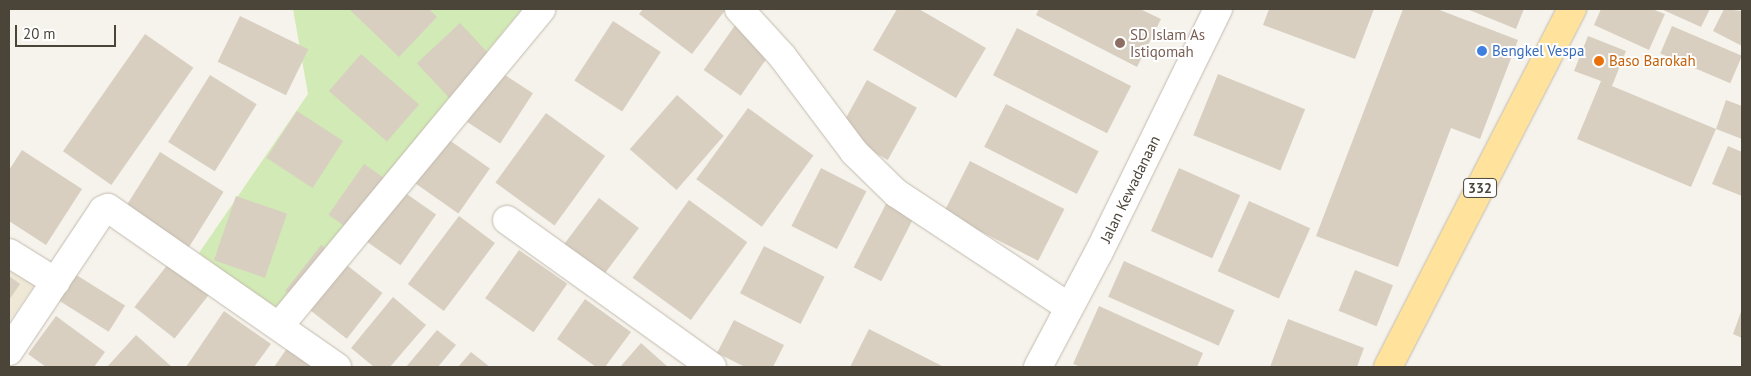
<!DOCTYPE html>
<style>
body{margin:0}
#map{position:relative;width:1751px;height:376px;overflow:hidden;background:#f6f3ec;font-family:"PT Sans",sans-serif}
div>[style]{position:absolute}
.education>*{inset:0;background:#efe8d6}
.green>*{inset:0;background:#d2eab5}
.building>*{inset:0;background:#d8cfc1;transform-origin:0 0}
.roads{filter:drop-shadow(0 0 1px #c2bbae) drop-shadow(0 0 1px #c2bbae)}
.street>*{height:28px;margin:-14px;padding:0 14px;transform-origin:14px;border-radius:14px;background:#fff}
.primary>*{height:28px;margin:-14px;padding:0 14px;transform-origin:14px;border-radius:14px;background:#ffe39c}
.dots>*{width:14px;height:14px;translate:-50% -50%;box-sizing:border-box;border:2px solid #fff;border-radius:50%}
span{translate:-50% -50%;white-space:nowrap;text-align:center;line-height:1.15;-webkit-text-stroke:4px #fff;paint-order:stroke}
.shield-label span{padding:1px 4px;background:#fff;border:1px solid;border-radius:4px;-webkit-text-stroke-width:0}
.shield-label{font-size:14px;color:#4b4439;font-weight:700}
.education-label{font-size:15px;color:#785e54}
.left{translate:0 -50%;text-align:left}
.shop-label{font-size:15px;color:#366cbe}
.food-label{font-size:15px;color:#c56008}
.street-label{font-size:15px;color:#4b4439}
.frame{position:absolute;inset:0;border:10px solid #4b4439;pointer-events:none}
.scale{position:absolute;left:15px;top:25px;width:101px;height:22px;box-sizing:border-box;border:2px solid #4b4439;border-top:0;padding-left:6px;font-size:15px;line-height:18px;white-space:nowrap;color:#4b4439;-webkit-text-stroke:4px #fff;paint-order:stroke}
</style>
<div id="map">
<div class="education">
<div style="clip-path:polygon(9px 266px,35px 285px,9px 322px)"></div>
</div>
<div class="green">
<div style="clip-path:polygon(293px 9px,522px 9px,275px 310px,199px 253px,308px 94px)"></div>
</div>
<div class="building">
<div style="clip-path:polygon(349px 9px,429px 9px,437px 17px,399px 57px)"></div>
<div style="clip-path:polygon(643px 9px,726px 9px,692px 54px,639px 14px)"></div>
<div style="clip-path:polygon(897px 9px,919px 9px,986px 48px,956px 98px,873px 50px)"></div>
<div style="clip-path:polygon(1039px 9px,1140px 9px,1161px 19px,1137px 67px,1036px 15px)"></div>
<div style="clip-path:polygon(1269px 9px,1374px 9px,1355px 59px,1263px 25px)"></div>
<div style="clip-path:polygon(1403px 9px,1437px 9px,1518px 40px,1480px 139px,1451px 128px,1398px 267px,1316px 236px)"></div>
<div style="clip-path:polygon(1467px 9px,1524px 9px,1516px 29px)"></div>
<div style="clip-path:polygon(1601px 9px,1652px 9px,1665px 14px,1649px 50px,1594px 25px)"></div>
<div style="clip-path:polygon(1661px 9px,1710px 9px,1701px 27px)"></div>
<div style="clip-path:polygon(1724px 9px,1742px 11px,1742px 46px,1713px 31px)"></div>
<div style="left:745px;top:11px;width:45px;height:72px;rotate:35deg"></div>
<div style="left:240px;top:16px;width:76px;height:51px;rotate:26deg"></div>
<div style="left:613px;top:21px;width:57px;height:71px;rotate:33deg"></div>
<div style="left:460px;top:23px;width:49px;height:59px;rotate:47deg"></div>
<div style="left:1672px;top:26px;width:76px;height:30px;rotate:23deg"></div>
<div style="left:1017px;top:28px;width:128px;height:53px;rotate:27deg"></div>
<div style="left:145px;top:34px;width:59px;height:143px;rotate:35deg"></div>
<div style="clip-path:polygon(1588px 36px,1626px 51px,1612px 86px,1716px 129px,1691px 187px,1577px 139px,1601px 81px,1574px 71px)"></div>
<div style="left:361px;top:54px;width:77px;height:49px;rotate:41deg"></div>
<div style="left:491px;top:66px;width:50px;height:60px;rotate:33deg"></div>
<div style="left:1218px;top:74px;width:94px;height:66px;rotate:22deg"></div>
<div style="left:210px;top:75px;width:55px;height:79px;rotate:32deg"></div>
<div style="left:867px;top:80px;width:57px;height:60px;rotate:29deg"></div>
<div style="left:677px;top:95px;width:62px;height:72px;rotate:41deg"></div>
<div style="clip-path:polygon(1726px 100px,1742px 106px,1742px 139px,1716px 129px)"></div>
<div style="left:1006px;top:104px;width:104px;height:48px;rotate:27deg"></div>
<div style="left:748px;top:108px;width:81px;height:88px;rotate:36deg"></div>
<div style="left:297px;top:111px;width:55px;height:56px;rotate:33deg"></div>
<div style="left:546px;top:113px;width:73px;height:86px;rotate:36deg"></div>
<div style="left:435px;top:130px;width:67px;height:55px;rotate:35deg"></div>
<div style="clip-path:polygon(1728px 146px,1742px 152px,1742px 196px,1712px 184px)"></div>
<div style="clip-path:polygon(22px 150px,82px 189px,46px 245px,9px 221px,9px 170px)"></div>
<div style="left:160px;top:152px;width:75px;height:67px;rotate:32deg"></div>
<div style="left:970px;top:161px;width:106px;height:58px;rotate:27deg"></div>
<div style="left:364px;top:164px;width:88px;height:62px;rotate:35deg"></div>
<div style="left:821px;top:168px;width:51px;height:65px;rotate:27deg"></div>
<div style="left:1179px;top:168px;width:67px;height:69px;rotate:24deg"></div>
<div style="left:236px;top:196px;width:54px;height:68px;rotate:19deg"></div>
<div style="left:890px;top:196px;width:31px;height:80px;rotate:27deg"></div>
<div style="left:599px;top:198px;width:50px;height:59px;rotate:37deg"></div>
<div style="left:689px;top:200px;width:72px;height:96px;rotate:36deg"></div>
<div style="left:1249px;top:201px;width:67px;height:77px;rotate:24deg"></div>
<div style="left:459px;top:216px;width:45px;height:85px;rotate:37deg"></div>
<div style="left:321px;top:245px;width:78px;height:58px;rotate:38deg"></div>
<div style="left:764px;top:246px;width:68px;height:53px;rotate:27deg"></div>
<div style="left:519px;top:250px;width:59px;height:59px;rotate:35deg"></div>
<div style="left:172px;top:259px;width:51px;height:61px;rotate:38deg"></div>
<div style="left:1124px;top:261px;width:121px;height:39px;rotate:24deg"></div>
<div style="left:1355px;top:270px;width:41px;height:44px;rotate:22deg"></div>
<div style="left:70px;top:271px;width:65px;height:31px;rotate:32deg"></div>
<div style="clip-path:polygon(9px 276px,20px 284px,9px 300px)"></div>
<div style="clip-path:polygon(393px 297px,426px 325px,390px 367px,374px 367px,351px 348px)"></div>
<div style="clip-path:polygon(585px 299px,631px 332px,605px 367px,596px 367px,557px 339px)"></div>
<div style="clip-path:polygon(1099px 306px,1203px 353px,1197px 367px,1081px 367px,1073px 364px)"></div>
<div style="clip-path:polygon(1742px 309px,1742px 338px,1733px 334px)"></div>
<div style="clip-path:polygon(224px 311px,271px 344px,254px 367px,186px 367px)"></div>
<div style="clip-path:polygon(56px 316px,105px 352px,94px 367px,46px 367px,28px 354px)"></div>
<div style="clip-path:polygon(1288px 319px,1364px 348px,1357px 367px,1270px 367px)"></div>
<div style="clip-path:polygon(734px 320px,784px 345px,773px 367px,745px 367px,717px 353px)"></div>
<div style="clip-path:polygon(869px 329px,944px 367px,850px 367px)"></div>
<div style="clip-path:polygon(437px 330px,456px 345px,438px 367px,406px 367px)"></div>
<div style="clip-path:polygon(136px 335px,172px 367px,107px 367px)"></div>
<div style="clip-path:polygon(641px 343px,668px 367px,620px 367px)"></div>
<div style="clip-path:polygon(288px 347px,317px 367px,274px 367px)"></div>
<div style="clip-path:polygon(471px 352px,490px 367px,458px 367px)"></div>
</div>
<div class="roads">
<div class="street">
<div style="left:739px;top:9px;width:64px;rotate:47.5deg"></div>
<div style="left:782px;top:56px;width:120px;rotate:53.1deg"></div>
<div style="left:854px;top:152px;width:59px;rotate:44.3deg"></div>
<div style="left:896px;top:193px;width:207px;rotate:33.4deg"></div>
<div style="left:507px;top:220px;width:252px;rotate:35.6deg"></div>
<div style="left:9px;top:253px;width:55px;rotate:31.7deg"></div>
<div style="left:280px;top:325px;width:410px;rotate:-50.4deg"></div>
<div style="left:9px;top:351px;width:169px;rotate:-56.3deg"></div>
<div style="left:103px;top:210px;width:5px;rotate:-22deg"></div>
<div style="left:108px;top:208px;width:279px;rotate:34.8deg"></div>
<div style="left:1038px;top:367px;width:130px;rotate:-62.1deg"></div>
<div style="left:1099px;top:252px;width:271px;rotate:-63.9deg"></div>
</div>
<div class="primary">
<div style="left:1388px;top:367px;width:403px;rotate:-62.8deg"></div>
</div>
</div>
<div class="dots">
<div style="left:1120px;top:43px;background:#8d6e63"></div>
<div style="left:1482px;top:51px;background:#3f7fe0"></div>
<div style="left:1599px;top:61px;background:#e8710a"></div>
</div>
<div class="shield-label">
<span style="left:1480px;top:188px">332</span>
</div>
<div class="education-label">
<span class="left" style="left:1130px;top:43px">SD Islam As<br>Istiqomah</span>
</div>
<div class="shop-label">
<span class="left" style="left:1492px;top:51px">Bengkel Vespa</span>
</div>
<div class="food-label">
<span class="left" style="left:1609px;top:61px">Baso Barokah</span>
</div>
<div class="street-label">
<span style="left:1130px;top:189px;rotate:-64deg">Jalan Kewadanaan</span>
</div>
<div class="frame"></div>
<div class="scale">20 m</div>
</div>
